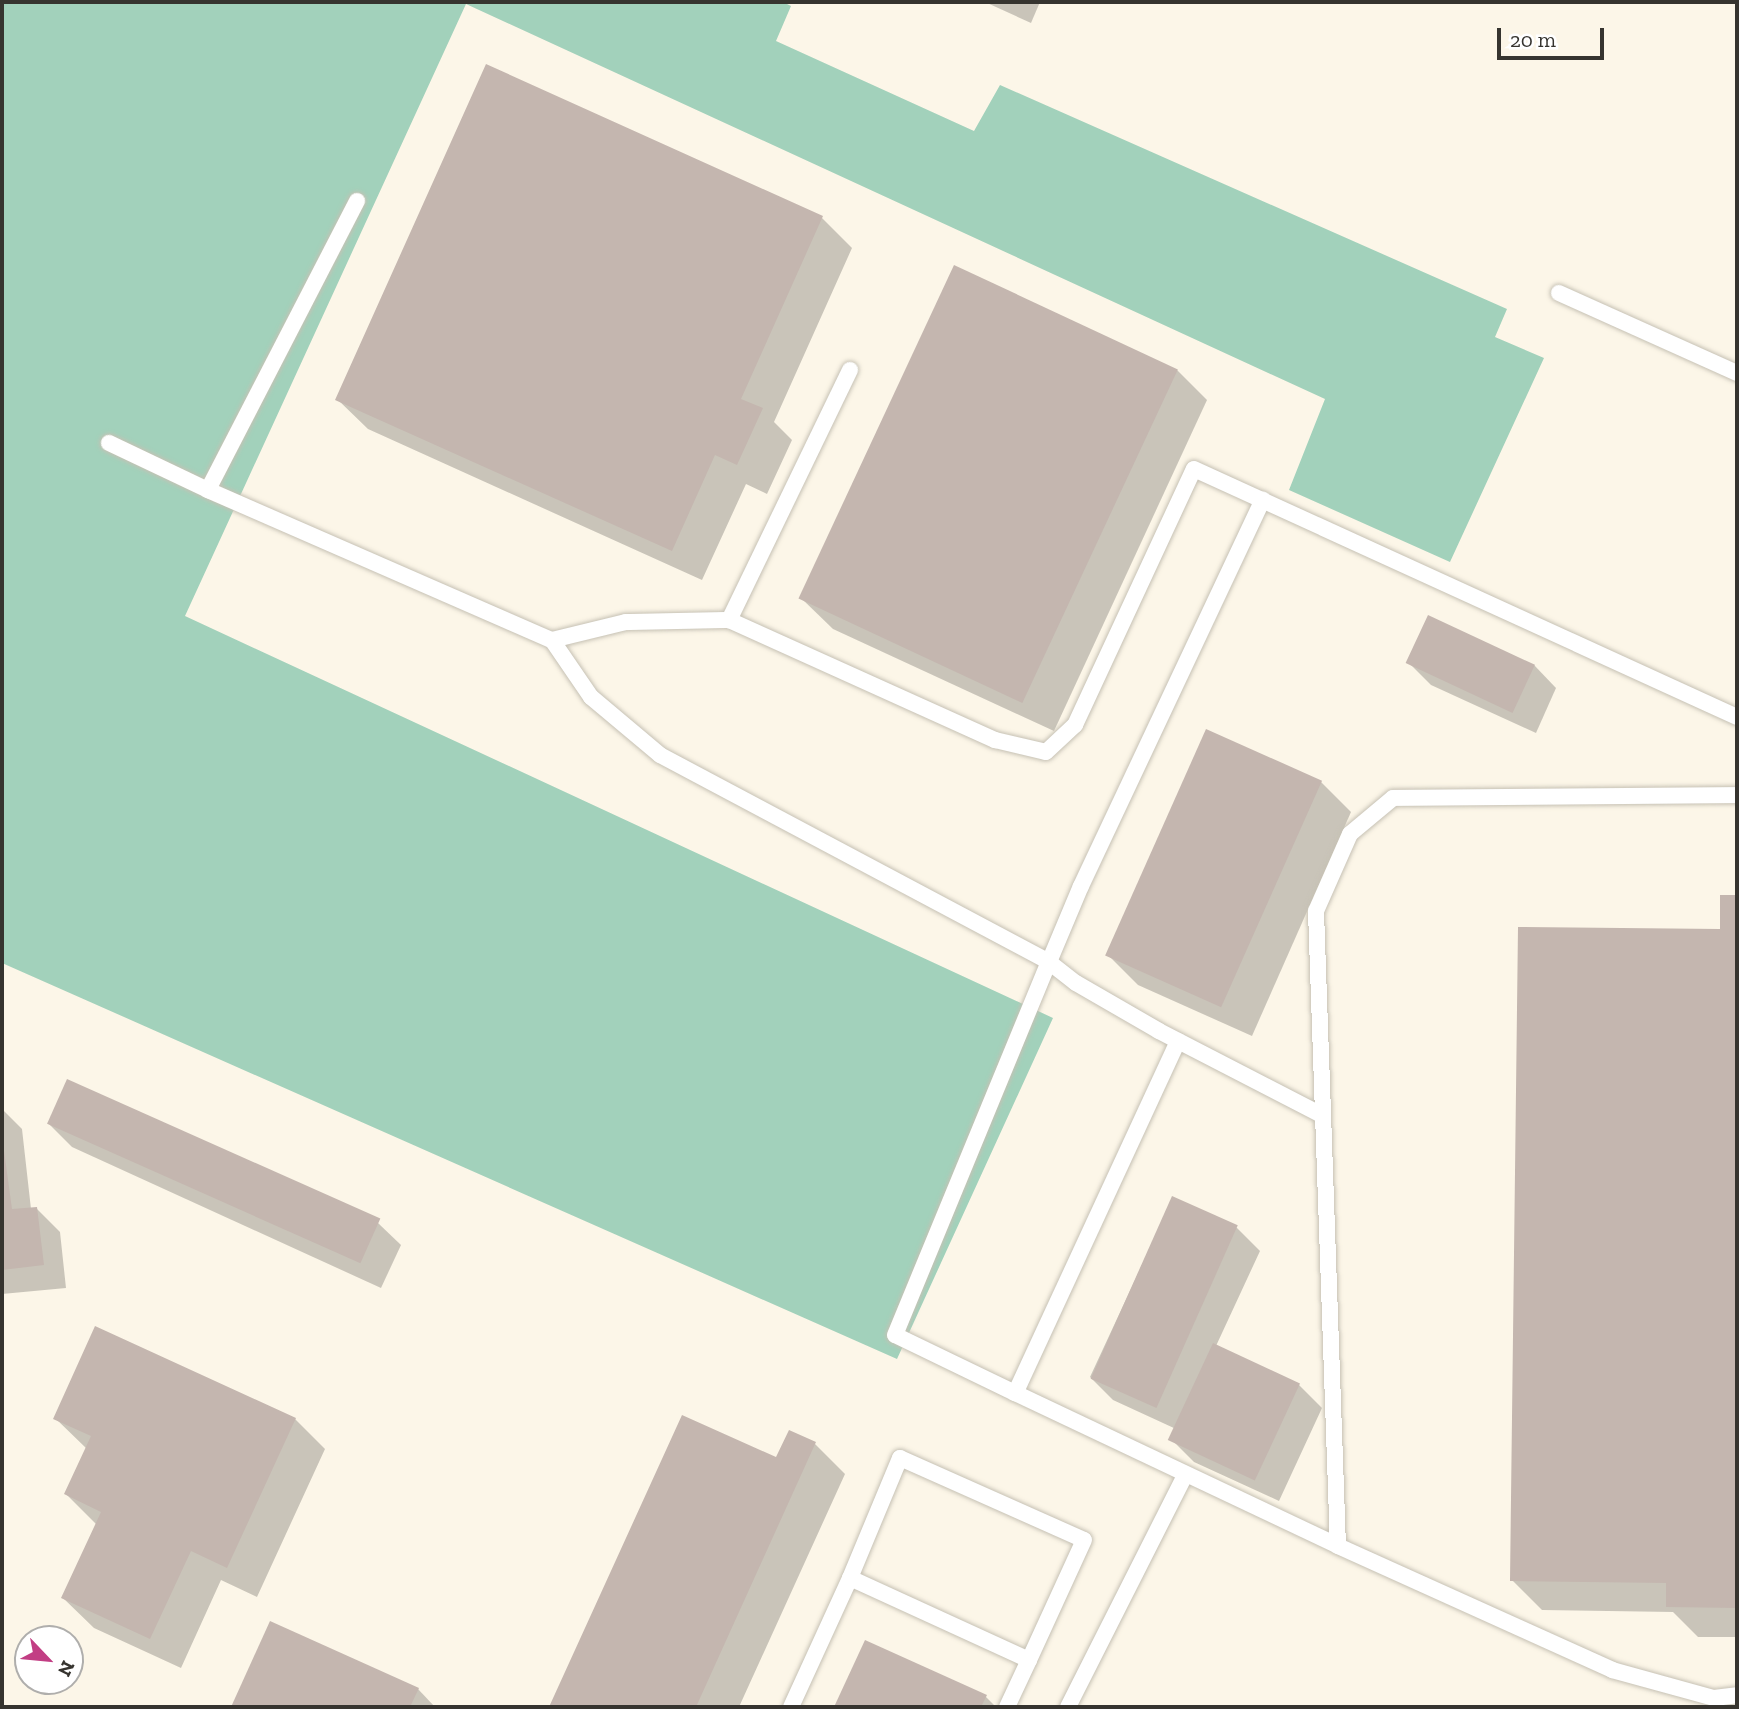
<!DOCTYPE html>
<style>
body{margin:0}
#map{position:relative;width:1739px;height:1709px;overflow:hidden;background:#fcf6e8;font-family:"Zilla Slab",serif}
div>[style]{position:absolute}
.green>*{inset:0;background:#a2d1bb}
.shadow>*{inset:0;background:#0003}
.building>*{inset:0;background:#c4b6af;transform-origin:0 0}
.roads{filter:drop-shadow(0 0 2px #c6c1b4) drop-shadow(0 0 2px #c6c1b4)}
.lane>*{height:16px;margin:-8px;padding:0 8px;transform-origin:8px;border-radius:8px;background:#fff}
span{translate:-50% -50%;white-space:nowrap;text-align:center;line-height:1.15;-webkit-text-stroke:6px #fff;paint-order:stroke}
.frame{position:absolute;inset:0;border:4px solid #36342f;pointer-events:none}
.north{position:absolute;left:14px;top:1625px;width:70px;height:70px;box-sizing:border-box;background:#fff;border:2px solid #afaeac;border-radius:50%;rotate:116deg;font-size:19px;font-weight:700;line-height:28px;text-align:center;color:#36342f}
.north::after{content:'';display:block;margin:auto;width:24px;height:32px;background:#c23e84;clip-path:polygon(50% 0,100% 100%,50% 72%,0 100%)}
.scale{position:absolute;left:1497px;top:28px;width:107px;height:32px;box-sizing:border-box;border:4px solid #36342f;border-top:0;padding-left:9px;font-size:21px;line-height:24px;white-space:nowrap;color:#36342f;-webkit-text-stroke:5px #fff;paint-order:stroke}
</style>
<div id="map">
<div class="green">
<div style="clip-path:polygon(2px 2px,783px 2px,791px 6px,776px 41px,974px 131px,1000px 85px,1507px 309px,1495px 337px,1544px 358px,1450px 562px,1289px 490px,1325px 399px,466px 4px,185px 616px,1053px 1018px,897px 1359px,2px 963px)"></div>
</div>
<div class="shadow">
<div style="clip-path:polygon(985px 2px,1040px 2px,1031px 23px)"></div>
<div style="clip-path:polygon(822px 218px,852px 248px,774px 422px,792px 440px,767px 494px,746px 484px,702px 580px,368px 429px,337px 399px)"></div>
<div style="clip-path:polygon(1177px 370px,1207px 400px,1054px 731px,833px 629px,802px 599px)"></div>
<div style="clip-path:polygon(1408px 662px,1534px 665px,1556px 688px,1536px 733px,1431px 685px)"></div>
<div style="clip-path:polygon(1321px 782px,1351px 812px,1252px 1036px,1138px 985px,1108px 955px)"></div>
<div style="clip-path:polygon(1722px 897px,1737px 897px,1737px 1637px,1698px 1637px,1673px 1612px,1542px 1610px,1512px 1580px,1721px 931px)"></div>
<div style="clip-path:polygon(2px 1109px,22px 1129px,31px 1209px,37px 1209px,60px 1232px,66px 1288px,2px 1294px)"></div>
<div style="clip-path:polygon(49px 1124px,378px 1223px,401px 1245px,381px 1288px,72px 1147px)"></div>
<div style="clip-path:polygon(1173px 1198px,1237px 1228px,1260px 1251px,1216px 1346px,1299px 1385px,1322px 1408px,1279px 1501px,1194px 1462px,1171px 1439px,1176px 1429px,1113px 1400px,1090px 1377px)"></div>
<div style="clip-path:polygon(683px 1417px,777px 1459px,815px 1444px,845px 1474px,739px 1707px,551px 1707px)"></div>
<div style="clip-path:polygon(55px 1418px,295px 1419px,325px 1449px,257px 1597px,221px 1580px,181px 1668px,94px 1628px,63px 1598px,97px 1525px,66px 1494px,87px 1449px)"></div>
<div style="clip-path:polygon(271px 1623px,418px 1689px,435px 1707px,232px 1707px)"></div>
<div style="clip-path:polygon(866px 1642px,986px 1697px,996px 1707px,836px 1707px)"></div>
</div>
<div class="building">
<div style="clip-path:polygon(486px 64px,823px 216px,741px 399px,763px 408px,737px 465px,715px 455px,672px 551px,335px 400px)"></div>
<div style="left:954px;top:265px;width:247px;height:368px;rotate:25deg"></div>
<div style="left:1428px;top:615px;width:118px;height:53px;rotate:25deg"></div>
<div style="left:1206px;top:729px;width:127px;height:248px;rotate:24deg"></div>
<div style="clip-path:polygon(1720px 895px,1737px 895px,1737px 1608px,1666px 1607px,1666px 1583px,1510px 1581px,1518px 927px,1720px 929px)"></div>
<div style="left:67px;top:1079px;width:343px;height:49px;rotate:24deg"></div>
<div style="clip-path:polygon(2px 1136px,12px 1209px,37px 1207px,44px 1265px,2px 1270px)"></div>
<div style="left:1172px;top:1196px;width:72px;height:200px;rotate:24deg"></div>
<div style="clip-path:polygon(95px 1326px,296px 1418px,227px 1568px,191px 1551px,150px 1639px,61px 1598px,101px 1512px,64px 1494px,91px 1436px,53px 1419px)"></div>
<div style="left:1213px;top:1343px;width:96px;height:107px;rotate:25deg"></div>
<div style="clip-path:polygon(682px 1415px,776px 1457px,789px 1430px,816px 1442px,696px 1707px,549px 1707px)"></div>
<div style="clip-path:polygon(270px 1621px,419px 1688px,410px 1707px,231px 1707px)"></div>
<div style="clip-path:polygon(865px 1640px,987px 1695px,981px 1707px,834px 1707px)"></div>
</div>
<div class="roads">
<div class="lane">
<div style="left:357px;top:201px;width:325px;rotate:117.3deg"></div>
<div style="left:208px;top:490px;width:375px;rotate:23.6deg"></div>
<div style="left:552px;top:640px;width:69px;rotate:55.6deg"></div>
<div style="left:591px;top:697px;width:90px;rotate:40deg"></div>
<div style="left:660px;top:755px;width:441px;rotate:28deg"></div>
<div style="left:1049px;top:962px;width:82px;rotate:-67.2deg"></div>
<div style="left:1081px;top:886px;width:427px;rotate:-64.8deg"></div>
<div style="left:1559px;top:293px;width:195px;rotate:24.2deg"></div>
<div style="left:850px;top:370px;width:278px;rotate:115.8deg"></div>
<div style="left:729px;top:620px;width:292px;rotate:24.3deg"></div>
<div style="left:995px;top:740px;width:52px;rotate:13.2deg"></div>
<div style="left:1046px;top:752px;width:40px;rotate:-43deg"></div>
<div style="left:1075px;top:725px;width:282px;rotate:-65.1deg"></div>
<div style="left:1194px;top:469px;width:597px;rotate:24.55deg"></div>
<div style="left:109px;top:443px;width:110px;rotate:25.4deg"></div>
<div style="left:552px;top:640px;width:76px;rotate:-13.7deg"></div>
<div style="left:626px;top:622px;width:103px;rotate:-1.1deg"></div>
<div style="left:1737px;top:795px;width:344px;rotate:179.5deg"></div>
<div style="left:1393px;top:798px;width:56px;rotate:140.1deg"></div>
<div style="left:1350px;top:834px;width:84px;rotate:113.8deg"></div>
<div style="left:1316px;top:911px;width:635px;rotate:88.02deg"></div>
<div style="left:1338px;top:1546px;width:301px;rotate:24.3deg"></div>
<div style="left:1612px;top:1670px;width:106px;rotate:15.4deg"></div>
<div style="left:1714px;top:1698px;width:23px;rotate:-7deg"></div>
<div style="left:1178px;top:1041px;width:388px;rotate:114.8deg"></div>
<div style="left:1015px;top:1393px;width:357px;rotate:25.3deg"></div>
<div style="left:1015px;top:1393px;width:133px;rotate:-154.2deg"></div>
<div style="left:895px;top:1335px;width:404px;rotate:-67.6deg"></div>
<div style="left:1049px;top:962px;width:34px;rotate:38deg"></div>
<div style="left:1076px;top:983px;width:96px;rotate:30deg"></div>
<div style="left:1159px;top:1031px;width:183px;rotate:27.3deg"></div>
<div style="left:850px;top:1578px;width:130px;rotate:-67.4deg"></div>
<div style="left:900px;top:1458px;width:201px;rotate:24deg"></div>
<div style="left:1084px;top:1540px;width:132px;rotate:114.6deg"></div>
<div style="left:791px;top:1707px;width:142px;rotate:-65.4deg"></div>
<div style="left:850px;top:1578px;width:197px;rotate:24.6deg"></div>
<div style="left:1029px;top:1660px;width:52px;rotate:115.1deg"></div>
<div style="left:1068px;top:1707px;width:260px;rotate:-63.2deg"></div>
</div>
</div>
<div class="frame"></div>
<div class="north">N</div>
<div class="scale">20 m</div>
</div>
